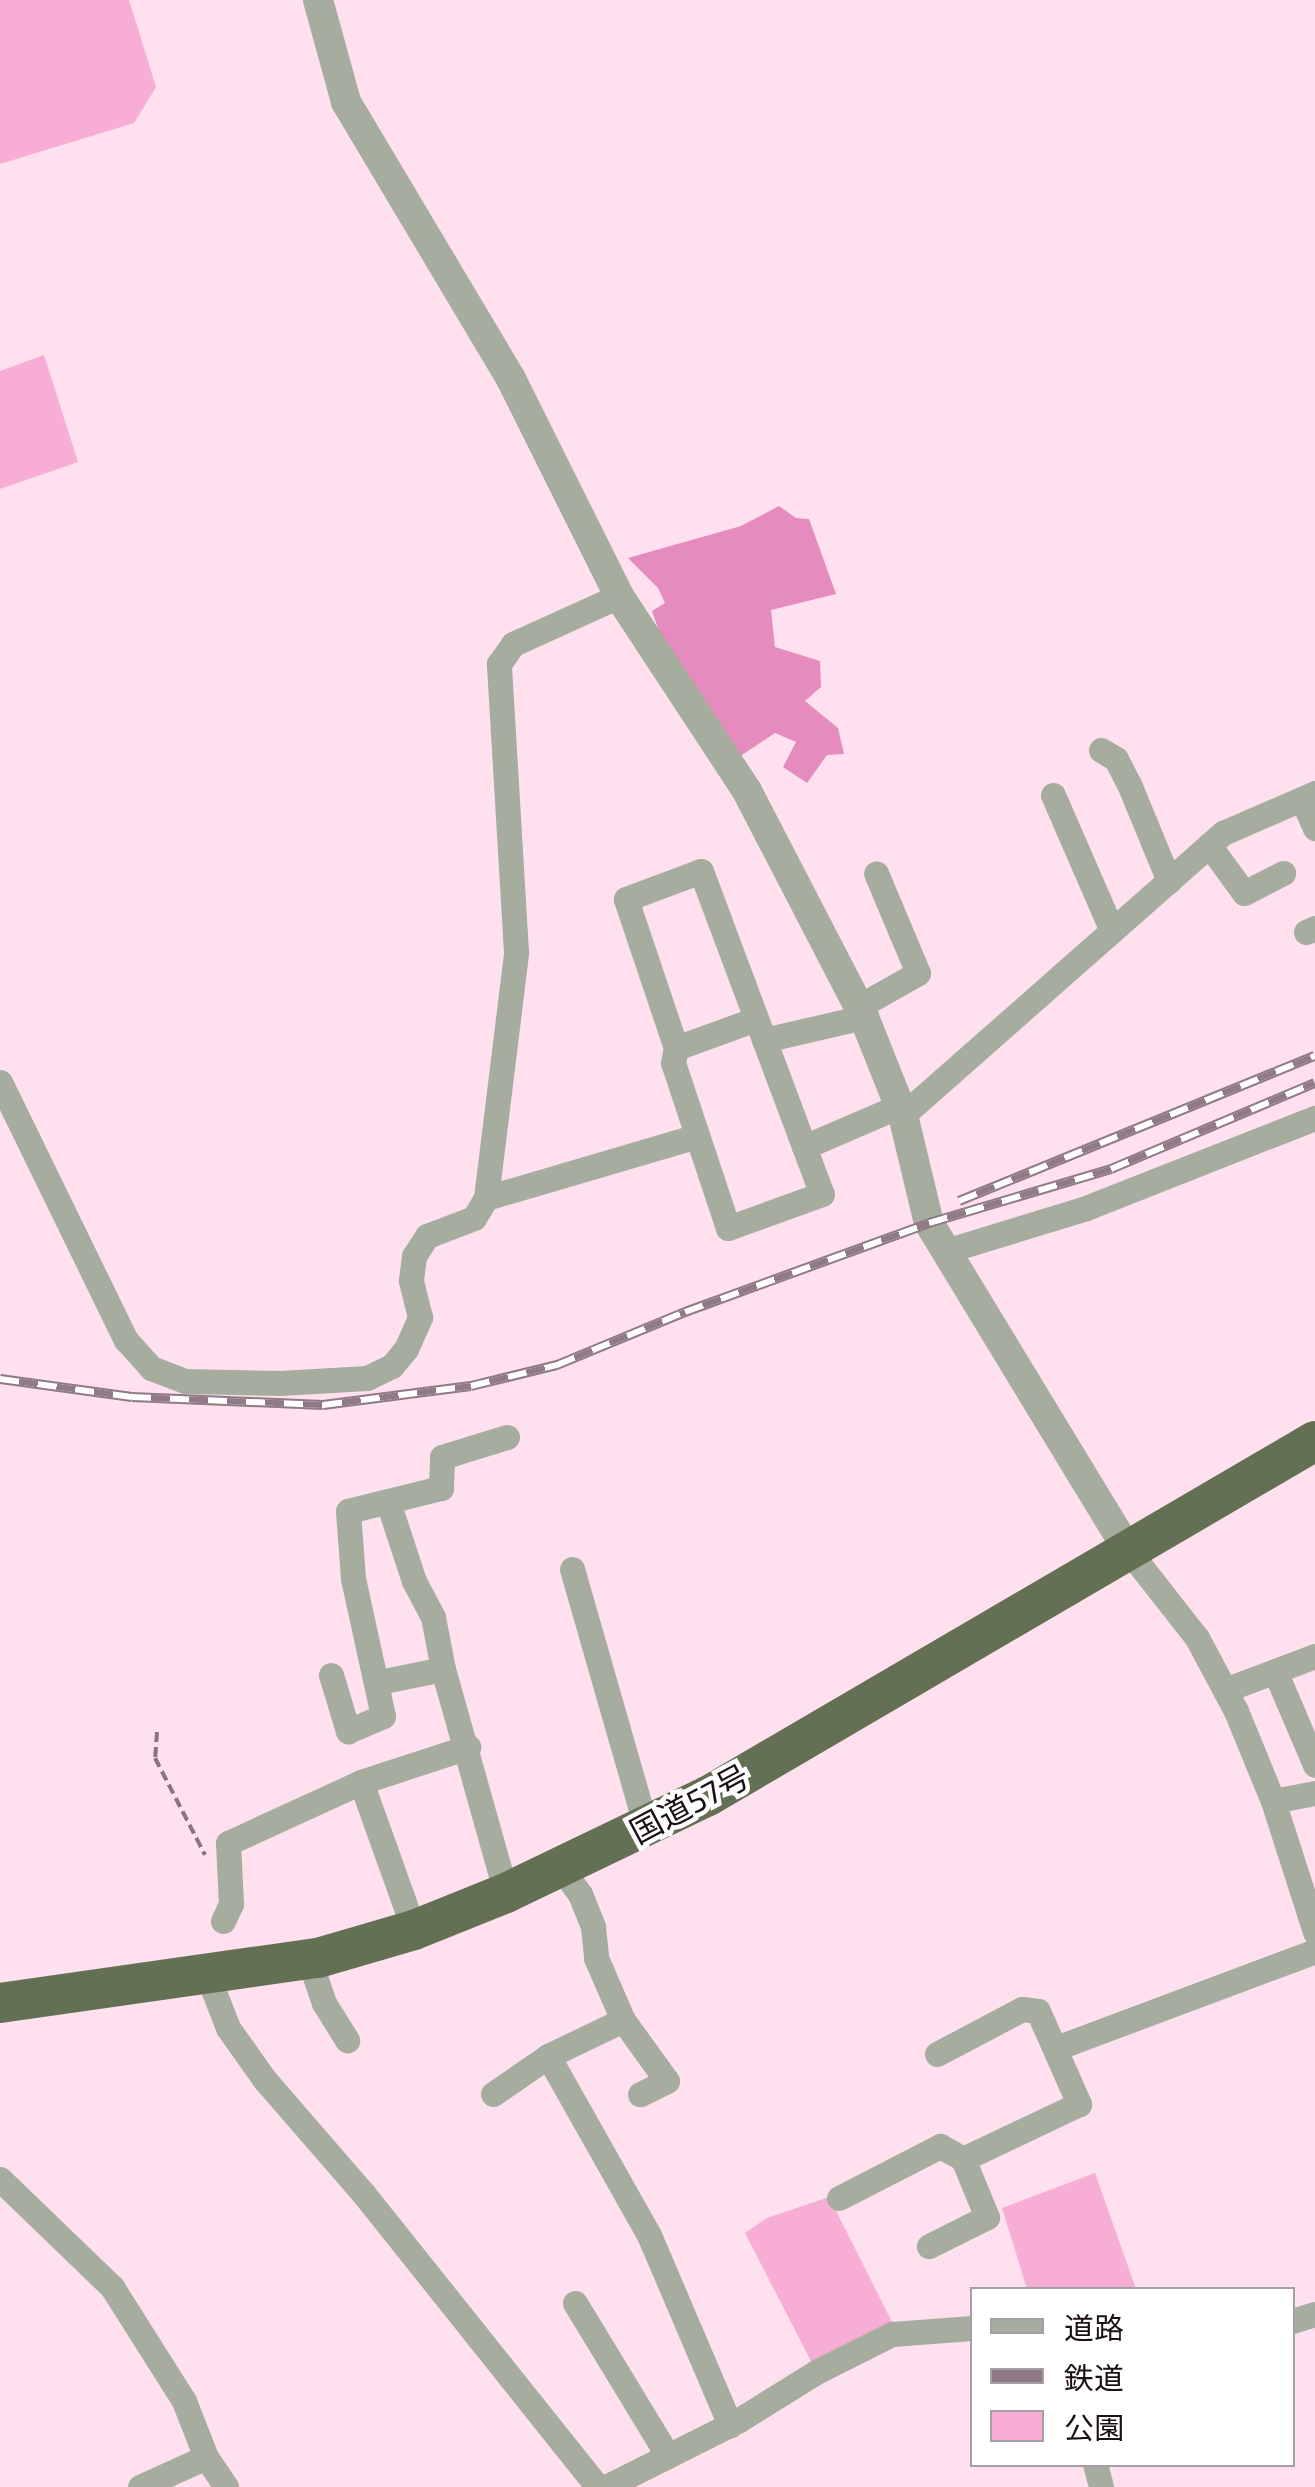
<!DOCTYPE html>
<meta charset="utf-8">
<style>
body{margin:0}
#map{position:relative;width:1315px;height:2487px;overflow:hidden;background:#fee0ef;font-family:"Exo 2","Noto Sans JP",sans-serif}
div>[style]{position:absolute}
.green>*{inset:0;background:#f7add4}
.forest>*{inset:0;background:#e68bbd}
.path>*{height:4px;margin-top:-2px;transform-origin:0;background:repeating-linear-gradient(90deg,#89747f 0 10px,transparent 0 15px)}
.minor>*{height:25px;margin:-12.5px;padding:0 12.5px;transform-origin:12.5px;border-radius:12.5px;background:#a6ac9e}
.tertiary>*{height:30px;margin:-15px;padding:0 15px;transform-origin:15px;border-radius:15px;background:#a6ac9e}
.trunk>*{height:40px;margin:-20px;padding:0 20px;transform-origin:20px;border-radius:20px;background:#647054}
.rail>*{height:10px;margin-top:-5px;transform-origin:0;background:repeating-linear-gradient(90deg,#fff 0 19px,#8f7a85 0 38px);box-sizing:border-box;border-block:2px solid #8f7a85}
span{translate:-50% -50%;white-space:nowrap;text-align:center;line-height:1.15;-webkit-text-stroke:9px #fff;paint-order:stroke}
.street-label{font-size:32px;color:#1c1017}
.legend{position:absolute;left:970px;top:2287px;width:325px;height:180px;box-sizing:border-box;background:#fff;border:2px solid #a49fa2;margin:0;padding:12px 18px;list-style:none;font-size:30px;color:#1c1017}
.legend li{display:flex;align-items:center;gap:20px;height:50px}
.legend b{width:50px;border:2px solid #a49fa2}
</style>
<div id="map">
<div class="green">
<div style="clip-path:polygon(0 0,129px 0,156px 87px,134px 123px,0 164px)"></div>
<div style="clip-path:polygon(44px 355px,78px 462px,0 489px,0 371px)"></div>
<div style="clip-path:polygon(1095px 2173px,1136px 2289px,1027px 2289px,1002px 2208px)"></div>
<div style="clip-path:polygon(829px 2197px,895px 2328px,812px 2363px,745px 2233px,767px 2218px)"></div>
</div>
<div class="forest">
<div style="clip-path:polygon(779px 506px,796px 518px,809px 519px,836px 594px,771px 610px,775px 647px,820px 661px,821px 687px,805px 701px,838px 728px,844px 754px,827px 755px,807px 783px,783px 767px,796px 742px,775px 733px,739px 757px,667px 654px,652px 611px,665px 603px,658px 588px,628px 558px,741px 526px)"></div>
</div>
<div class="path">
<div style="left:157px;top:1732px;width:26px;rotate:94deg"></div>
<div style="left:155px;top:1758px;width:109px;rotate:62.7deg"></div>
</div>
<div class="minor">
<div style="left:1101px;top:750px;width:17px;rotate:31deg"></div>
<div style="left:1116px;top:759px;width:28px;rotate:63deg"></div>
<div style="left:1129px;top:784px;width:105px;rotate:67.6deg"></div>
<div style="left:1053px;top:795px;width:148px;rotate:66.5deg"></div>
<div style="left:1302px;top:799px;width:32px;rotate:66deg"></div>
<div style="left:1209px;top:845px;width:59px;rotate:53.9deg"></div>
<div style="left:1244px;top:893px;width:44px;rotate:-27.1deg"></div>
<div style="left:701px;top:871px;width:345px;rotate:69.5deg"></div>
<div style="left:822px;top:1194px;width:100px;rotate:160.1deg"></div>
<div style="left:728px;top:1228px;width:174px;rotate:-108.4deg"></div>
<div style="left:673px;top:1063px;width:15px;rotate:-79deg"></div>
<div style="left:676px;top:1048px;width:157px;rotate:-108.6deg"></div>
<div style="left:626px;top:899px;width:80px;rotate:-20.5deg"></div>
<div style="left:1306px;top:932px;width:10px;rotate:-24deg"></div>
<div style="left:858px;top:1007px;width:69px;rotate:-29.5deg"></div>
<div style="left:918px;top:973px;width:108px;rotate:-112.8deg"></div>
<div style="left:764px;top:1040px;width:103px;rotate:-13deg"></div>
<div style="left:676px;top:1048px;width:85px;rotate:-19.9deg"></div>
<div style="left:0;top:1082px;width:287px;rotate:64deg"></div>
<div style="left:126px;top:1340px;width:38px;rotate:48deg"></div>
<div style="left:151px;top:1368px;width:36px;rotate:21deg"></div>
<div style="left:185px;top:1381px;width:95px;rotate:1.2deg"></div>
<div style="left:280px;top:1383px;width:87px;rotate:-3.3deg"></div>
<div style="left:367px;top:1378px;width:28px;rotate:-26deg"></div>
<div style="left:392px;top:1366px;width:22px;rotate:-51deg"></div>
<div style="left:406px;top:1349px;width:35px;rotate:-66deg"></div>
<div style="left:420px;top:1317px;width:38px;rotate:-104deg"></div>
<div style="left:411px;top:1280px;width:24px;rotate:-83deg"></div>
<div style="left:414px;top:1256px;width:24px;rotate:-57deg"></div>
<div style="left:427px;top:1236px;width:50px;rotate:-21deg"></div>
<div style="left:474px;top:1218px;width:23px;rotate:-59deg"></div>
<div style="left:486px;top:1198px;width:248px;rotate:-83deg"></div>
<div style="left:516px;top:952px;width:289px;rotate:-93.4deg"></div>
<div style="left:499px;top:664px;width:24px;rotate:-55deg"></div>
<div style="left:513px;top:644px;width:116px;rotate:-24.4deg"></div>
<div style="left:903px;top:1115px;width:427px;rotate:-41.4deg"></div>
<div style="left:1223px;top:833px;width:100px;rotate:-23.5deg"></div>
<div style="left:804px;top:1147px;width:103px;rotate:-23.3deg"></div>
<div style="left:486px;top:1198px;width:220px;rotate:-16.4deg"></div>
<div style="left:949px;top:1250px;width:143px;rotate:-17deg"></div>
<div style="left:1086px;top:1208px;width:246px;rotate:-21.5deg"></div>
<div style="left:388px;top:1502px;width:83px;rotate:71.8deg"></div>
<div style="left:414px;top:1581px;width:41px;rotate:62.2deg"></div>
<div style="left:433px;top:1617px;width:53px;rotate:79.1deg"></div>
<div style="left:443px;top:1669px;width:233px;rotate:74.3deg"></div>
<div style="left:1128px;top:1550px;width:112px;rotate:51.9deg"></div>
<div style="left:1197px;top:1638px;width:83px;rotate:61.9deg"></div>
<div style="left:1236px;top:1711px;width:97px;rotate:67.7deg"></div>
<div style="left:1273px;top:1801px;width:138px;rotate:72.2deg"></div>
<div style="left:572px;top:1569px;width:268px;rotate:74deg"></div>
<div style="left:1275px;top:1671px;width:102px;rotate:66.9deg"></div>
<div style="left:331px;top:1675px;width:59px;rotate:73.1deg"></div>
<div style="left:348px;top:1731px;width:38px;rotate:-23deg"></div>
<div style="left:383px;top:1716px;width:141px;rotate:-102.3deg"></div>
<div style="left:353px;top:1578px;width:67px;rotate:-94.3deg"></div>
<div style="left:348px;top:1511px;width:96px;rotate:-13.9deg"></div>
<div style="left:441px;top:1488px;width:31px;rotate:-88deg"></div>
<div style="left:442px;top:1457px;width:68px;rotate:-17.1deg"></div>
<div style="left:379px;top:1682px;width:65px;rotate:-11.5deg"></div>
<div style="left:1225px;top:1690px;width:96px;rotate:-20.7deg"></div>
<div style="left:1273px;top:1801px;width:43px;rotate:-10.8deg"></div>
<div style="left:561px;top:1868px;width:32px;rotate:54deg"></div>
<div style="left:580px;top:1894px;width:35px;rotate:68deg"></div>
<div style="left:593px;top:1927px;width:31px;rotate:84deg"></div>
<div style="left:596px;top:1958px;width:68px;rotate:66.5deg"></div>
<div style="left:223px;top:1921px;width:19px;rotate:-65deg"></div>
<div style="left:231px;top:1904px;width:61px;rotate:-92.8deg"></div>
<div style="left:228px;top:1843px;width:146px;rotate:-24.6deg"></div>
<div style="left:414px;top:1930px;width:157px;rotate:-109.7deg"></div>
<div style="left:361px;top:1782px;width:113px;rotate:-18.1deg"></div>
<div style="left:309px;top:1959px;width:46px;rotate:71.2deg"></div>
<div style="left:324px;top:2003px;width:44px;rotate:58.1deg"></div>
<div style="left:207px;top:1974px;width:58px;rotate:68.7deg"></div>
<div style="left:228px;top:2028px;width:64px;rotate:54.6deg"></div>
<div style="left:265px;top:2080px;width:150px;rotate:49.1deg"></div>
<div style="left:363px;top:2193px;width:376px;rotate:51.4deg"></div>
<div style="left:1056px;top:2048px;width:277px;rotate:-20.5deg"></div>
<div style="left:937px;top:2054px;width:96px;rotate:-27.9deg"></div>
<div style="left:1022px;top:2009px;width:16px;rotate:7deg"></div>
<div style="left:1038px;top:2011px;width:102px;rotate:66.2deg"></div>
<div style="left:1079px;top:2104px;width:128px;rotate:154.6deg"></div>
<div style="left:548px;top:2056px;width:206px;rotate:60.6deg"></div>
<div style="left:649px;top:2235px;width:207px;rotate:66.9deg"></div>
<div style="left:493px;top:2094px;width:67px;rotate:-34.6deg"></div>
<div style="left:548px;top:2056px;width:83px;rotate:-25.6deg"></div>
<div style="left:623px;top:2020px;width:75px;rotate:54.2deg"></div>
<div style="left:667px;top:2081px;width:30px;rotate:154deg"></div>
<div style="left:0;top:2179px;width:156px;rotate:44deg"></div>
<div style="left:112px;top:2287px;width:135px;rotate:57.7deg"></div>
<div style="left:184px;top:2401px;width:60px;rotate:68.6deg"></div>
<div style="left:206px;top:2457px;width:36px;rotate:56deg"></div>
<div style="left:839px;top:2198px;width:114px;rotate:-27.2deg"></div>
<div style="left:940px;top:2146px;width:26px;rotate:29deg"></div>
<div style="left:963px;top:2159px;width:63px;rotate:67.5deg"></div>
<div style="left:987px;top:2217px;width:65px;rotate:153.4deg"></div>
<div style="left:575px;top:2303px;width:179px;rotate:58.7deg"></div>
<div style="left:1292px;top:2321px;width:24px;rotate:-17deg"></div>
<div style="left:1095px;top:2464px;width:24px;rotate:75deg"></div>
<div style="left:140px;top:2487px;width:72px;rotate:-24.4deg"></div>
<div style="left:606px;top:2487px;width:149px;rotate:-26.7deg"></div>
<div style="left:739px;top:2420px;width:93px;rotate:-31.8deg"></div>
<div style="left:818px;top:2371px;width:83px;rotate:-26.6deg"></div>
<div style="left:892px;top:2334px;width:80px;rotate:-4.3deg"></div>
</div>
<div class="tertiary">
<div style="left:318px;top:0;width:106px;rotate:74.6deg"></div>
<div style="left:346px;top:102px;width:322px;rotate:59.2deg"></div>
<div style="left:511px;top:379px;width:242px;rotate:63.5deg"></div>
<div style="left:619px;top:596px;width:233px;rotate:56.7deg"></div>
<div style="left:747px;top:791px;width:254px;rotate:62.6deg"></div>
<div style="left:864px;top:1017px;width:105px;rotate:68.3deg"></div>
<div style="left:903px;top:1115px;width:111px;rotate:76.5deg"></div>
<div style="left:929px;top:1223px;width:383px;rotate:58.7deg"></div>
</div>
<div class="trunk">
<div style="left:0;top:2003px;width:321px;rotate:-8.1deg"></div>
<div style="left:318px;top:1958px;width:100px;rotate:-16.3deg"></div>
<div style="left:414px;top:1930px;width:99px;rotate:-21.9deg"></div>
<div style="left:506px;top:1893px;width:224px;rotate:-25.7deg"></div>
<div style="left:708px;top:1796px;width:703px;rotate:-30.32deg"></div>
</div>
<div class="rail">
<div style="left:959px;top:1201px;width:384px;rotate:-22.2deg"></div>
<div style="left:0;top:1379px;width:133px;rotate:7.8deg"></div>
<div style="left:132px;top:1397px;width:191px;rotate:2.4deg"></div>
<div style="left:323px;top:1405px;width:149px;rotate:-7.3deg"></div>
<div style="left:471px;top:1386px;width:89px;rotate:-13.7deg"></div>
<div style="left:557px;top:1365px;width:139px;rotate:-22.5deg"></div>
<div style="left:685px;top:1312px;width:260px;rotate:-20deg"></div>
<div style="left:929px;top:1223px;width:190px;rotate:-16.5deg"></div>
<div style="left:1111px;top:1169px;width:221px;rotate:-22.9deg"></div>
</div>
<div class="street-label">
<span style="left:689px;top:1803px;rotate:-28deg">国道57号</span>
</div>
<ul class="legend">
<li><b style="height:12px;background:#a6ac9e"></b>道路</li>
<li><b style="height:12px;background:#8f7a85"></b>鉄道</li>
<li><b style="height:28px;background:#f7add4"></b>公園</li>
</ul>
</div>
